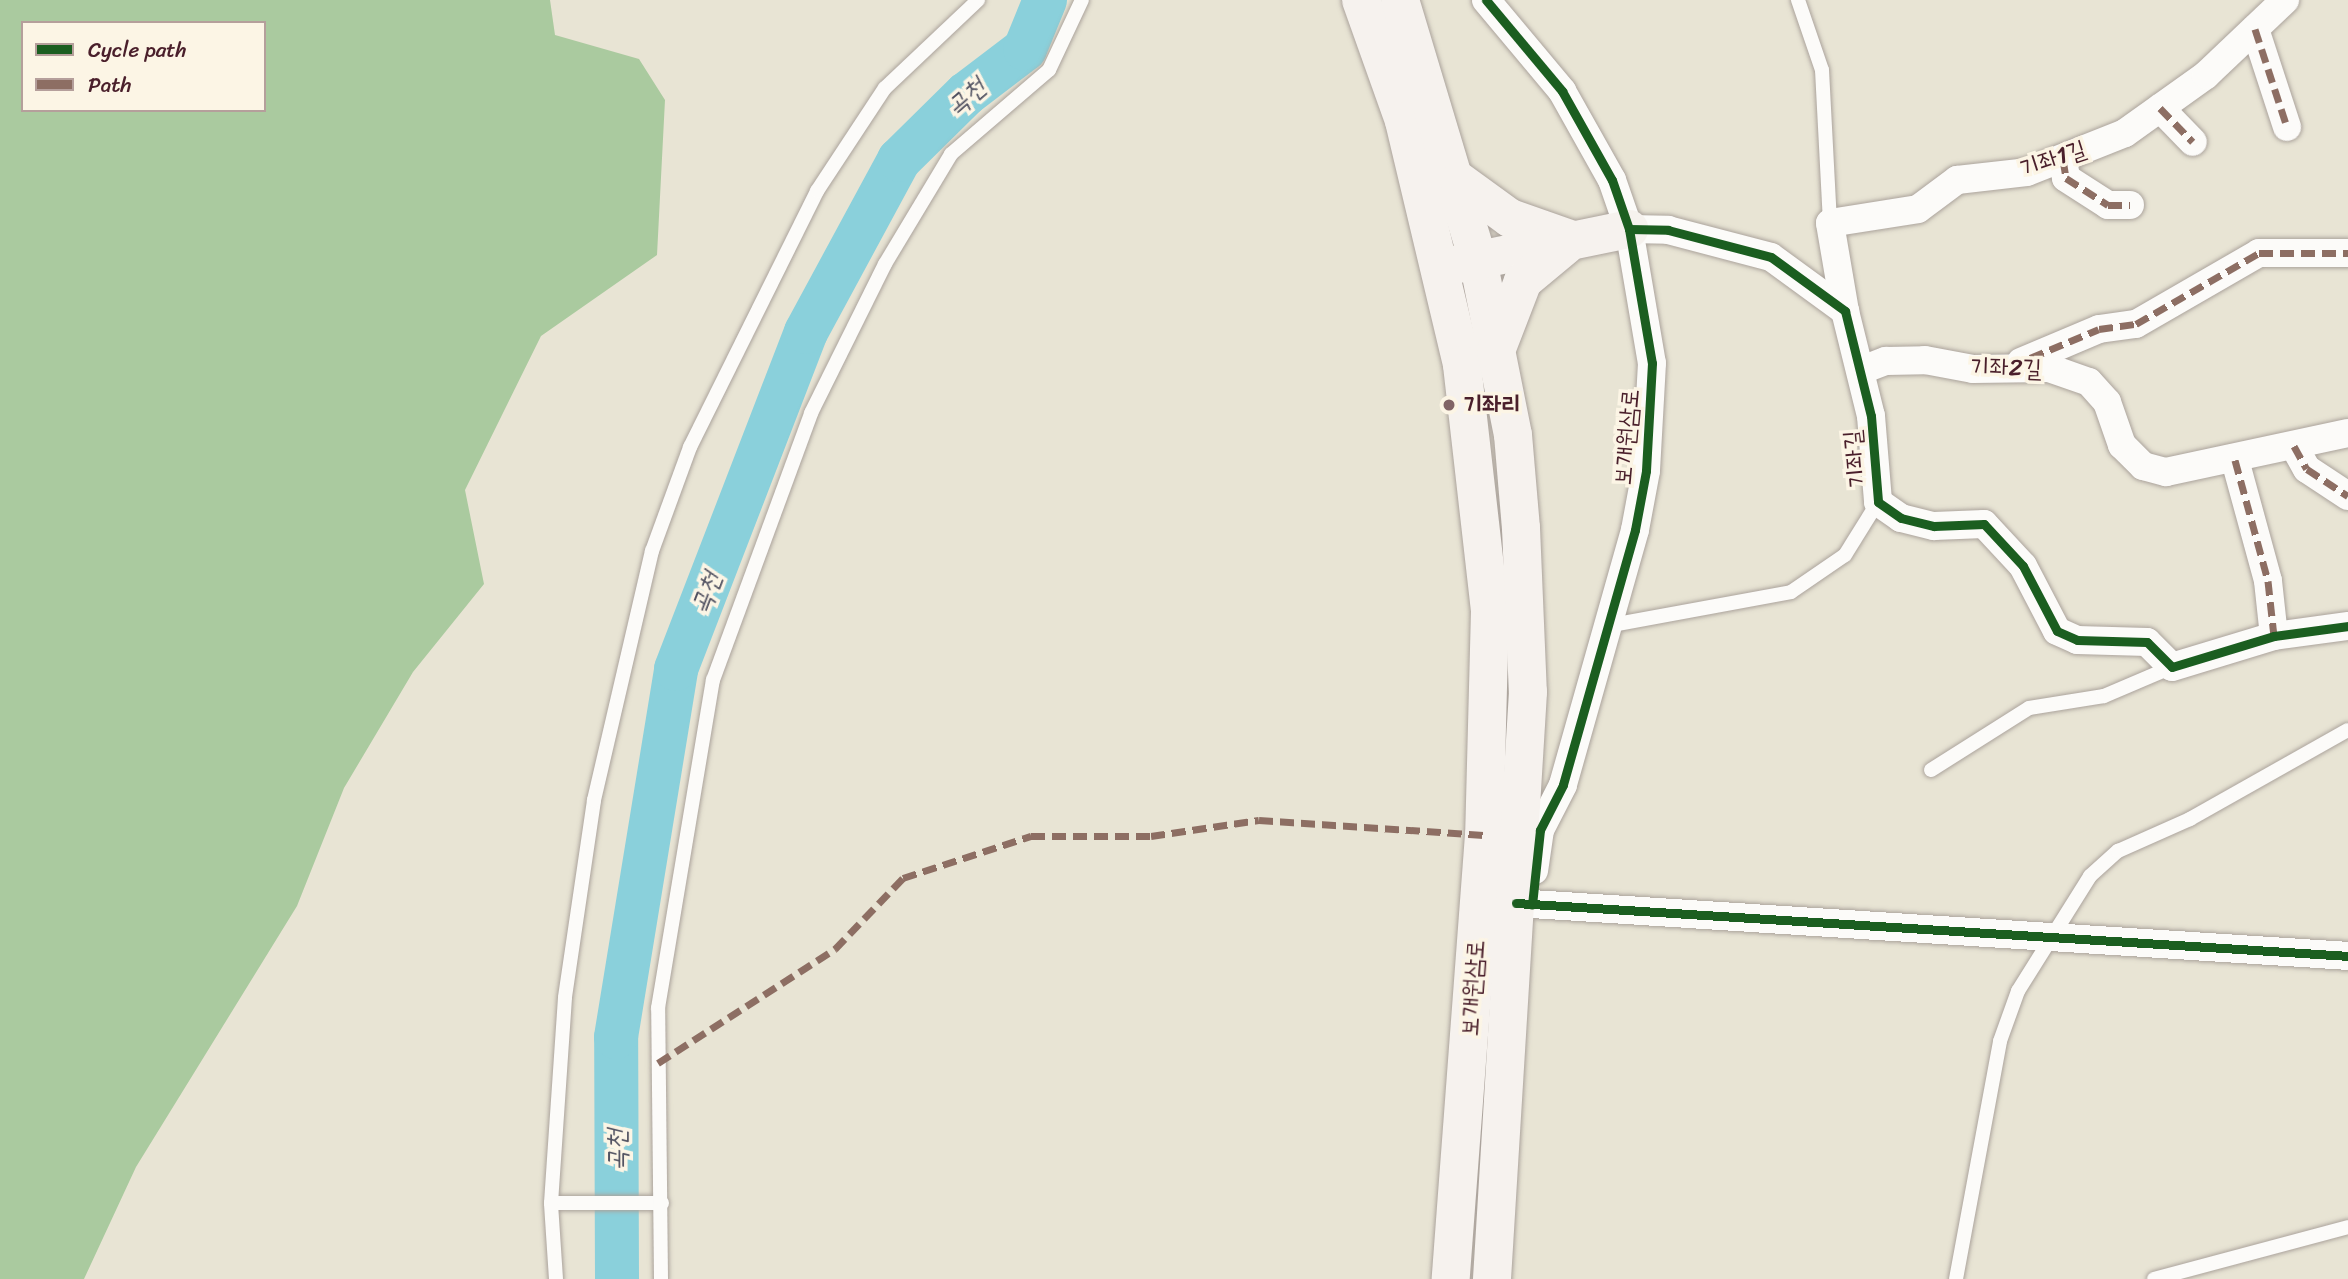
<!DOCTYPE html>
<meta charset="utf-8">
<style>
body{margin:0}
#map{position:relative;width:2348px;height:1279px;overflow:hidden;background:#e8e4d4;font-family:Sriracha,"Poor Story",sans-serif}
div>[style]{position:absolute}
.forest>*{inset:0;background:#aaca9f}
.river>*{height:44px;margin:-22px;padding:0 22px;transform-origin:22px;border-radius:22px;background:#8ad0db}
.roads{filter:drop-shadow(0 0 2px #aba39c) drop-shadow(0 0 2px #aba39c)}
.service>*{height:14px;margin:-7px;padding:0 7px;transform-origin:7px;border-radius:7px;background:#fcfbf9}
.minor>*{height:28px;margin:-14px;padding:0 14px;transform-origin:14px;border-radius:14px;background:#fcfbf9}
.secondary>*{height:38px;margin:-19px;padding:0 19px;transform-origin:19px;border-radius:19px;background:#f6f2ee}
.quiet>*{height:7px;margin-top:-3.5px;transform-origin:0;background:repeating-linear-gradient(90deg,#8d6e63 0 14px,transparent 0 21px)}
.cycleway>*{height:9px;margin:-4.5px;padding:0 4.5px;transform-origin:4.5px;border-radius:4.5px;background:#1b5e20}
.dots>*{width:19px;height:19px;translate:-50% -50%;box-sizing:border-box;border:4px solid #fcf5e5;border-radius:50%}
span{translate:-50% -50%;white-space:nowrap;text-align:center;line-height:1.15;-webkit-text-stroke:7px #fcf5e5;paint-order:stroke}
.street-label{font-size:24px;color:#4a1f2b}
.poi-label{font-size:24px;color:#4a1f2b;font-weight:700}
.left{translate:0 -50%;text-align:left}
.water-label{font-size:26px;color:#515261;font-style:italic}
.legend{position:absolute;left:21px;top:21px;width:245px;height:91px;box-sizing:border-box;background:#fcf5e5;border:2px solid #b59f9b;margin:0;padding:9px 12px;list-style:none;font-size:21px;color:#4a1f2b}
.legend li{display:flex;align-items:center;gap:14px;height:35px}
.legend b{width:35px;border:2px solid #b59f9b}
</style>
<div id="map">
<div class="forest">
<div style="clip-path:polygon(evenodd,0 0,550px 0,555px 35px,639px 59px,665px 100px,657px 255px,541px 336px,465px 490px,484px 584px,413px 672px,344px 788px,297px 906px,136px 1167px,84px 1279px,0 1279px,0 0,23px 23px,264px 23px,264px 110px,23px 110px,23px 23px)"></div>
</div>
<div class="river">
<div style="left:617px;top:1279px;width:242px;rotate:-90.2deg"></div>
<div style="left:616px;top:1037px;width:373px;rotate:-80.7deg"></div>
<div style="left:676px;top:669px;width:361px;rotate:-68.9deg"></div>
<div style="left:806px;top:332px;width:196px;rotate:-61.6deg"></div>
<div style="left:899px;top:160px;width:94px;rotate:-44.6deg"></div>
<div style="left:966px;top:94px;width:74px;rotate:-37.3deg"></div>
<div style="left:1025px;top:49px;width:53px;rotate:-67.8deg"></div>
</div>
<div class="roads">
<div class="service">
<div style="left:1798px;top:0;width:74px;rotate:71.1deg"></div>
<div style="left:1822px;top:70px;width:153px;rotate:87deg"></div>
<div style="left:1612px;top:625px;width:182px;rotate:-10.4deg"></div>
<div style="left:1791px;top:592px;width:65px;rotate:-34.4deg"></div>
<div style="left:1845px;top:555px;width:62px;rotate:-58.1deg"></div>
<div style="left:1931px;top:770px;width:116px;rotate:-32.3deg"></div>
<div style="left:2029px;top:708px;width:76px;rotate:-9.1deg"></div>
<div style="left:2104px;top:696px;width:74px;rotate:-23.1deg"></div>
<div style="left:551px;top:1203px;width:111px"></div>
<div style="left:556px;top:1279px;width:76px;rotate:-93.8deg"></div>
<div style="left:551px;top:1203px;width:206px;rotate:-86.1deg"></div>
<div style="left:565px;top:997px;width:199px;rotate:-81.6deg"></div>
<div style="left:594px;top:800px;width:256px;rotate:-76.9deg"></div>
<div style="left:652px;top:551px;width:111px;rotate:-69.9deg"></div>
<div style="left:690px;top:447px;width:286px;rotate:-63.6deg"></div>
<div style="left:817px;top:191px;width:123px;rotate:-56.6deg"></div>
<div style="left:885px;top:88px;width:128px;rotate:-43.4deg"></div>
<div style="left:661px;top:1279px;width:271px;rotate:-90.6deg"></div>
<div style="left:658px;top:1008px;width:333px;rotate:-80.5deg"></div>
<div style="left:713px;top:680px;width:284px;rotate:-69.8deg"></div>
<div style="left:811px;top:413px;width:166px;rotate:-63.6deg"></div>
<div style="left:885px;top:264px;width:128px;rotate:-59deg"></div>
<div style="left:951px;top:154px;width:129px;rotate:-40.6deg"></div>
<div style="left:1049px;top:70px;width:77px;rotate:-64.8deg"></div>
<div style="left:1956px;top:1279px;width:242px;rotate:-79.5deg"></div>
<div style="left:2000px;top:1041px;width:53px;rotate:-70.2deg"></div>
<div style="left:2018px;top:991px;width:136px;rotate:-57.9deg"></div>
<div style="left:2090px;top:876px;width:38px;rotate:-42deg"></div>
<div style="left:2118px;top:851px;width:79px;rotate:-24deg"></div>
<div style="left:2190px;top:819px;width:181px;rotate:-29.4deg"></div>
<div style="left:2154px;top:1279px;width:201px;rotate:-15deg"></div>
</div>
<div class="minor">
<div style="left:1486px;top:0;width:119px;rotate:50.1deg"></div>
<div style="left:1562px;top:91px;width:102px;rotate:60.7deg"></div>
<div style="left:1612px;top:180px;width:52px;rotate:70.9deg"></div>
<div style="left:1629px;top:229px;width:136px;rotate:80.3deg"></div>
<div style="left:1652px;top:363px;width:108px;rotate:93.2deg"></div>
<div style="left:1646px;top:471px;width:60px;rotate:100.6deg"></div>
<div style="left:1635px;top:530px;width:265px;rotate:105.8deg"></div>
<div style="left:1563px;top:785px;width:51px;rotate:117.1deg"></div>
<div style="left:1540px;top:830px;width:41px;rotate:98.3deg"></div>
<div style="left:2255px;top:29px;width:103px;rotate:71.9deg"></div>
<div style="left:2160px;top:108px;width:47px;rotate:45.9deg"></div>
<div style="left:2063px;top:159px;width:19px;rotate:81deg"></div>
<div style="left:2066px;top:178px;width:50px;rotate:32.7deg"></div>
<div style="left:2108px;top:205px;width:22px"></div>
<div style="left:1629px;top:229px;width:39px;rotate:1deg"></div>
<div style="left:1668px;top:230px;width:106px;rotate:14.7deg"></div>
<div style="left:1771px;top:257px;width:92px;rotate:36.1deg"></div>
<div style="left:1845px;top:311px;width:108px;rotate:76.1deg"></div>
<div style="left:1871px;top:416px;width:86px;rotate:85.3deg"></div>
<div style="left:1878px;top:502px;width:28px;rotate:35deg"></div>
<div style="left:1901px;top:518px;width:34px;rotate:14deg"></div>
<div style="left:1934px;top:526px;width:50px;rotate:-2.3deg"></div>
<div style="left:1984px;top:524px;width:57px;rotate:47.1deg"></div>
<div style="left:2023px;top:566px;width:73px;rotate:62.4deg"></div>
<div style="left:2057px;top:631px;width:22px;rotate:24deg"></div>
<div style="left:2077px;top:640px;width:70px;rotate:1.6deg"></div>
<div style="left:2147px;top:642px;width:35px;rotate:45deg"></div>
<div style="left:2172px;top:667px;width:107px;rotate:-16.9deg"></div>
<div style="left:2274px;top:636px;width:75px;rotate:-7.7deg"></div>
<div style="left:1845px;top:311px;width:89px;rotate:-99.7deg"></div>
<div style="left:1830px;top:223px;width:89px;rotate:-9deg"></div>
<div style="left:1918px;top:209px;width:49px;rotate:-36.6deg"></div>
<div style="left:1957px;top:180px;width:70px;rotate:-6.5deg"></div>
<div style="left:2027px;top:172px;width:105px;rotate:-21.7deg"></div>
<div style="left:2125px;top:133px;width:100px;rotate:-35.6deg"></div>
<div style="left:2206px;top:75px;width:109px;rotate:-43.5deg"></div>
<div style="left:2021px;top:362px;width:85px;rotate:-22.9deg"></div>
<div style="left:2099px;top:329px;width:37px;rotate:-8deg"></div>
<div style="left:2136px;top:324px;width:142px;rotate:-30deg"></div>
<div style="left:2259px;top:253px;width:89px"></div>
<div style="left:1862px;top:370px;width:26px;rotate:-21deg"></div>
<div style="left:1886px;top:361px;width:39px;rotate:-1deg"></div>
<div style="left:1925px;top:360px;width:49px;rotate:10.6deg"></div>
<div style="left:1973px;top:369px;width:76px;rotate:-0.8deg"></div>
<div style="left:2049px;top:368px;width:42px;rotate:19.3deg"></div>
<div style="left:2089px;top:382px;width:27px;rotate:48deg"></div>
<div style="left:2107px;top:402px;width:46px;rotate:70.8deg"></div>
<div style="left:2122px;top:445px;width:30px;rotate:45deg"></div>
<div style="left:2143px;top:466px;width:24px;rotate:15deg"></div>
<div style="left:2166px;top:472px;width:186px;rotate:-12.1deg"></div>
<div style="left:2294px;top:446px;width:26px;rotate:61deg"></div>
<div style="left:2307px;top:469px;width:49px;rotate:33.4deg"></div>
<div style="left:2235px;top:460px;width:125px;rotate:74.7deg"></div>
<div style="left:2268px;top:581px;width:55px;rotate:83.8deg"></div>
<div style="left:1516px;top:903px;width:834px;rotate:3.64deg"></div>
</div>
<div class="secondary">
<div style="left:1361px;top:0;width:128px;rotate:70.4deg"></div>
<div style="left:1404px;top:121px;width:251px;rotate:76.6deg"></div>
<div style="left:1462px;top:365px;width:248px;rotate:83.5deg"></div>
<div style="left:1490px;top:611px;width:224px;rotate:91.5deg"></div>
<div style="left:1484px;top:835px;width:445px;rotate:94.3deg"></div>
<div style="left:1400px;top:0;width:271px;rotate:73.3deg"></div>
<div style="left:1478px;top:260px;width:178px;rotate:78.7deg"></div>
<div style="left:1513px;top:435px;width:93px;rotate:85.1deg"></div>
<div style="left:1521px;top:528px;width:164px;rotate:87.6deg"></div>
<div style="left:1528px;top:692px;width:588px;rotate:93.51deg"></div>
<div style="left:1459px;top:181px;width:63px;rotate:36deg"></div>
<div style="left:1510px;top:218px;width:64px;rotate:19.3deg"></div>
<div style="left:1454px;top:265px;width:179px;rotate:-11.6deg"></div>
<div style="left:1496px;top:351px;width:75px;rotate:-68.9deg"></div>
<div style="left:1523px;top:281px;width:56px;rotate:-39.9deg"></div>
</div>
</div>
<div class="quiet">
<div style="left:2255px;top:29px;width:103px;rotate:71.9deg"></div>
<div style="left:2160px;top:108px;width:47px;rotate:45.9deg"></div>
<div style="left:2063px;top:159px;width:19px;rotate:81deg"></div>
<div style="left:2066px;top:178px;width:50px;rotate:32.7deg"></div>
<div style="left:2108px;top:205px;width:22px"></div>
<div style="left:2011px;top:366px;width:95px;rotate:-22.8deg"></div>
<div style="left:2099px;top:329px;width:37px;rotate:-8deg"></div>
<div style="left:2136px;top:324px;width:142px;rotate:-30deg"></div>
<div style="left:2259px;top:253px;width:89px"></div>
<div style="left:2294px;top:446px;width:26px;rotate:61deg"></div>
<div style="left:2307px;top:469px;width:49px;rotate:33.4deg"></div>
<div style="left:2235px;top:460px;width:125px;rotate:74.7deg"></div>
<div style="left:2268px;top:581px;width:55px;rotate:83.8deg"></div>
<div style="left:658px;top:1063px;width:211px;rotate:-32.8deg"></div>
<div style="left:835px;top:949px;width:98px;rotate:-46.2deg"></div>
<div style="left:903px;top:878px;width:135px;rotate:-18.2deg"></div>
<div style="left:1031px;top:836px;width:120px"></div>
<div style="left:1151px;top:836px;width:109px;rotate:-8.4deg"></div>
<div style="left:1259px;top:820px;width:225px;rotate:3.8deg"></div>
</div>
<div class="cycleway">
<div style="left:1486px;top:0;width:119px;rotate:50.1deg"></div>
<div style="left:1562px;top:91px;width:102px;rotate:60.7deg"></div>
<div style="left:1612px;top:180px;width:52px;rotate:70.9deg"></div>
<div style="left:1629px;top:229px;width:136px;rotate:80.3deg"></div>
<div style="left:1652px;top:363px;width:108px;rotate:93.2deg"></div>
<div style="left:1646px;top:471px;width:60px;rotate:100.6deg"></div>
<div style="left:1635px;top:530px;width:265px;rotate:105.8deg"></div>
<div style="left:1563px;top:785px;width:51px;rotate:117.1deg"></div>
<div style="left:1540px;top:830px;width:75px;rotate:96.1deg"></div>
<div style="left:1629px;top:229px;width:39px;rotate:1deg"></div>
<div style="left:1668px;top:230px;width:106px;rotate:14.7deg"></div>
<div style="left:1771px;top:257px;width:92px;rotate:36.1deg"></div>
<div style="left:1845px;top:311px;width:108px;rotate:76.1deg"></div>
<div style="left:1871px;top:416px;width:86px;rotate:85.3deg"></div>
<div style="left:1878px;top:502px;width:28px;rotate:35deg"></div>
<div style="left:1901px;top:518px;width:34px;rotate:14deg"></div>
<div style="left:1934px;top:526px;width:50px;rotate:-2.3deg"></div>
<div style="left:1984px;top:524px;width:57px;rotate:47.1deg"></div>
<div style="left:2023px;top:566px;width:73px;rotate:62.4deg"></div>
<div style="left:2057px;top:631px;width:22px;rotate:24deg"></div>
<div style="left:2077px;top:640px;width:70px;rotate:1.6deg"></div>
<div style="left:2147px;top:642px;width:35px;rotate:45deg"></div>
<div style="left:2172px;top:667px;width:107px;rotate:-16.9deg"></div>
<div style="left:2274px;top:636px;width:75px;rotate:-7.7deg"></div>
<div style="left:1516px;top:903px;width:834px;rotate:3.64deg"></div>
</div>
<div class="dots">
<div style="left:1449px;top:405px;background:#816466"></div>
</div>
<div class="street-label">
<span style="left:2053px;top:159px;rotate:-18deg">기좌1길</span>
<span style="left:2006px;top:368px;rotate:2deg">기좌2길</span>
<span style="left:1627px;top:437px;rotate:-85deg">보개원삼로</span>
<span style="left:1855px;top:459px;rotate:-95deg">기좌길</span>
<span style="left:1473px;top:988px;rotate:-86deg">보개원삼로</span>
</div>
<div class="poi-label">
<span class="left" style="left:1463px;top:405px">기좌리</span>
</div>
<div class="water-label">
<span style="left:966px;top:97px;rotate:-41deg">곡천</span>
<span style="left:706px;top:593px;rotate:-69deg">곡천</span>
<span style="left:617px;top:1150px;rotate:-90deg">곡천</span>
</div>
<ul class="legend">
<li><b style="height:9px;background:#1b5e20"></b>Cycle path</li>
<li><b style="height:9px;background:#8d6e63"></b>Path</li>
</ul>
</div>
